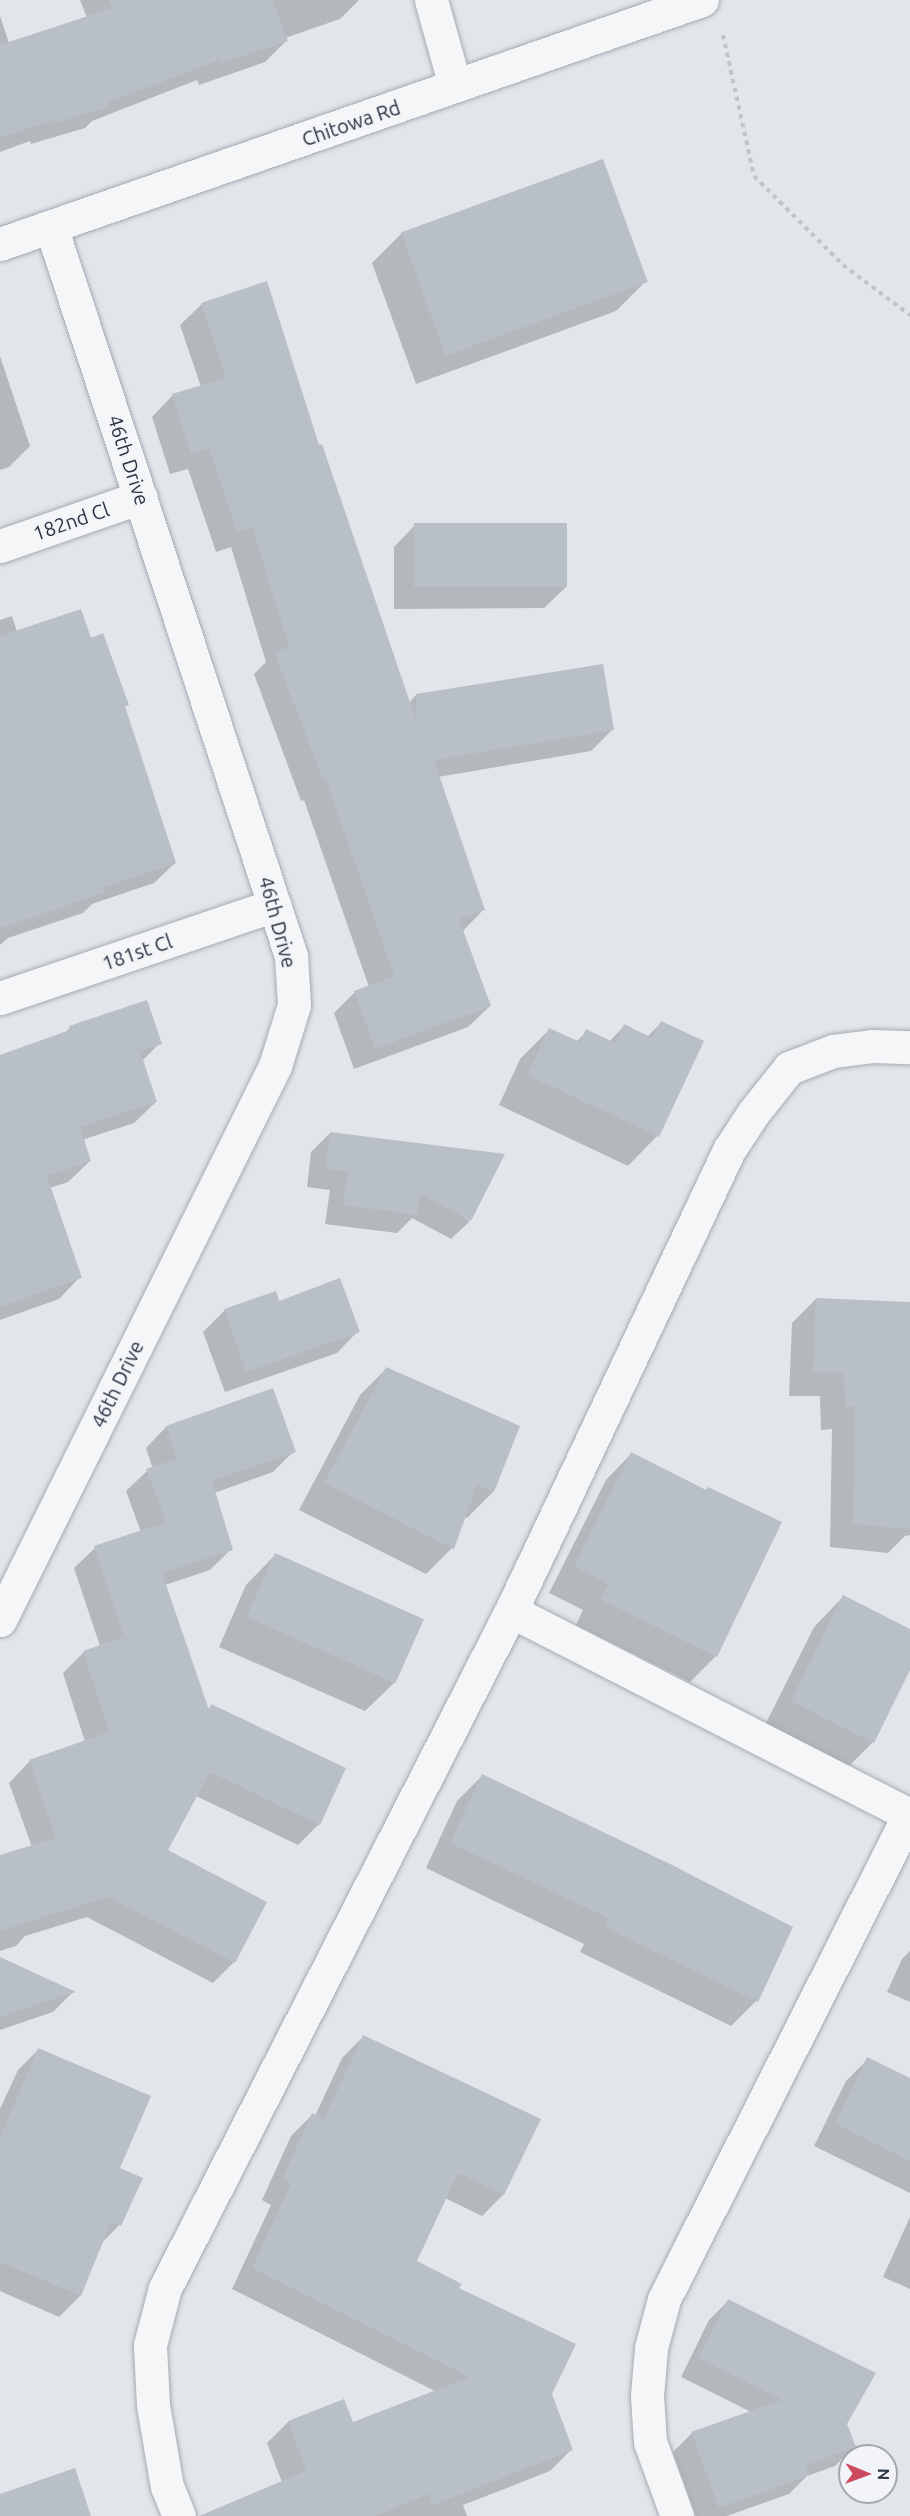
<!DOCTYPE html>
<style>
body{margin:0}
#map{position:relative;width:910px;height:2516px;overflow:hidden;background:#e2e5ea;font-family:Ubuntu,sans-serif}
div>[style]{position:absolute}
.shadow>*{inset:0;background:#0003}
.building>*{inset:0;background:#b9bfc7;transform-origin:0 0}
.path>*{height:4px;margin-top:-2px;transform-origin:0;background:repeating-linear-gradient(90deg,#c0c3c9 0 4.5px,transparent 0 9px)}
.roads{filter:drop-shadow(0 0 2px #a7acb4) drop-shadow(0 0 2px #a7acb4)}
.minor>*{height:33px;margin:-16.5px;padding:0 16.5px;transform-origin:16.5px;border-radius:16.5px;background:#f5f6f8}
.tertiary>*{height:33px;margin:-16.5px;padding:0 16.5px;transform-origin:16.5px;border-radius:16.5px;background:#f5f6f8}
span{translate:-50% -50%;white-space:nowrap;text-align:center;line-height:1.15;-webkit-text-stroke:4.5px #f2f4f8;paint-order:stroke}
.street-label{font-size:20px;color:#2a3342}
.north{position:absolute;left:838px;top:2444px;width:60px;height:60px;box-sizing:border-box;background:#f2f4f8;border:2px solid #a2a7af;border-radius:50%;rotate:91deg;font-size:16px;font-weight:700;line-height:24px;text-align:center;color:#2a3342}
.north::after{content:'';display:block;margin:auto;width:21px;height:27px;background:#cc4a60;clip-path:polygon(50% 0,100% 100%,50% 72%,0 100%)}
</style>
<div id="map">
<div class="shadow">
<div style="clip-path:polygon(80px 0,359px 0,340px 19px,285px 38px,286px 41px,265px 62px,199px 85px,197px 80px,92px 121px,85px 128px,31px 144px,30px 141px,0 152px,0 16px,9px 43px,87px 18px)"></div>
<div style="clip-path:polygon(402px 233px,646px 281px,616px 311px,416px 384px,372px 263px)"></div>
<div style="clip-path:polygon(202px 304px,318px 447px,409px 703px,416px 695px,612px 730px,591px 751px,438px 777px,483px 910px,462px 932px,490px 1006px,468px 1027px,354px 1069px,334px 1013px,355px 992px,369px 987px,304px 800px,301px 801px,254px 674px,266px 662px,231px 547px,216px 552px,188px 469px,170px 474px,152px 417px,173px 395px,201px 387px,180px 325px)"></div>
<div style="clip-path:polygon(0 356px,30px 446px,9px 467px,0 470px)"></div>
<div style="clip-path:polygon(415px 525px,566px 587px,544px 608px,394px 609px,394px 547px)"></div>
<div style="clip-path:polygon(12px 616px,17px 632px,90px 640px,127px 705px,124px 708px,175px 863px,154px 883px,92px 904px,83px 913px,8px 938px,0 945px,0 620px)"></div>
<div style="clip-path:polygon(661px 1023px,702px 1042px,657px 1136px,628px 1166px,499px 1105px,520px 1059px,549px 1030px,576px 1042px,587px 1031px,609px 1042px,624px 1026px,647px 1037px)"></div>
<div style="clip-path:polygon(70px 1028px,160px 1043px,142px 1061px,156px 1102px,134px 1123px,82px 1140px,90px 1161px,68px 1182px,50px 1188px,80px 1277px,59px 1299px,0 1320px,0 1056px,64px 1033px)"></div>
<div style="clip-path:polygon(330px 1133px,470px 1221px,451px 1239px,412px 1218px,397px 1233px,325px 1224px,330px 1190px,307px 1187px,311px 1152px)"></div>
<div style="clip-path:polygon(816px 1299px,910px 1304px,910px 1535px,905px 1536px,888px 1553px,830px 1547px,832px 1429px,821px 1430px,820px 1396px,789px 1396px,792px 1323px)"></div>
<div style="clip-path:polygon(278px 1303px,358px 1331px,337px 1353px,225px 1392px,203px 1332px,225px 1310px)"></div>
<div style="clip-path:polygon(386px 1369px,518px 1427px,493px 1492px,467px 1518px,464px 1516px,452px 1548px,426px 1574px,299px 1510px,360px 1395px)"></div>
<div style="clip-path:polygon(166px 1427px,294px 1451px,273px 1472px,214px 1493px,231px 1549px,210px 1570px,165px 1585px,207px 1710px,212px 1706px,319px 1824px,298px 1845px,196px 1796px,166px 1851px,234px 1962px,213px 1983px,87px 1917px,25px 1936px,16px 1946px,0 1951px,0 1857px,32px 1847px,9px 1783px,29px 1762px,85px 1742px,63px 1673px,84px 1652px,100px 1646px,74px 1568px,95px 1548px,141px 1532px,126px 1491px,147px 1471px,153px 1469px,146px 1448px)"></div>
<div style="clip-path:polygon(631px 1454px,716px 1656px,690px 1682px,576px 1625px,583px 1610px,549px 1593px,606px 1480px)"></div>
<div style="clip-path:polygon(275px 1555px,395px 1682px,365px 1711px,219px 1647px,246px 1585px)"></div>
<div style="clip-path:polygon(843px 1597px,910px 1631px,910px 1666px,873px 1742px,843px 1772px,762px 1731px,814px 1627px)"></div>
<div style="clip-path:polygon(482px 1776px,756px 2001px,731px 2026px,580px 1952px,584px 1944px,426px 1868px,457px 1801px)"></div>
<div style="clip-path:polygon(910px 1951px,910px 2002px,887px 1992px,902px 1959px)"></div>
<div style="clip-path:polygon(0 1958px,73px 1992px,53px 2012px,0 2030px)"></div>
<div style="clip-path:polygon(363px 2037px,539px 2120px,503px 2195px,482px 2216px,445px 2198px,415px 2261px,457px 2289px,550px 2394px,571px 2450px,550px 2471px,463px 2505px,467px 2516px,222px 2516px,282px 2482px,267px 2443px,288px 2422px,343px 2401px,352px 2424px,437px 2392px,232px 2289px,271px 2205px,262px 2200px,291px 2136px,312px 2115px,315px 2116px,342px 2058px)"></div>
<div style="clip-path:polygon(39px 2049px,118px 2169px,119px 2225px,100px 2245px,80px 2296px,59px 2317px,0 2291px,0 2109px,18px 2070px)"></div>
<div style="clip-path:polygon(868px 2059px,910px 2080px,910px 2193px,814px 2146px,846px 2081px)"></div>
<div style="clip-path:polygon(910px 2217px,910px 2289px,883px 2277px)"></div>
<div style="clip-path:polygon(728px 2301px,845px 2424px,854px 2447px,835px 2466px,807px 2476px,789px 2494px,727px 2516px,696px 2516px,673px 2452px,692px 2433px,751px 2412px,681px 2377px,709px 2320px)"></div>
</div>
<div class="building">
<div style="clip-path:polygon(109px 0,273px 0,288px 41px,220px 64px,219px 60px,107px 103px,108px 107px,52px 124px,51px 121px,0 138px,0 45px,112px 8px)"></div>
<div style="left:603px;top:159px;width:131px;height:215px;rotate:70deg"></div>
<div style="clip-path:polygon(267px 281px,319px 445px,322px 444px,416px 720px,416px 694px,603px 664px,614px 730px,434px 760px,485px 910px,459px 919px,491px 1006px,375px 1049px,354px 991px,394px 976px,326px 779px,323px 780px,274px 652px,289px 647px,252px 527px,237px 532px,209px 448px,191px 454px,172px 394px,226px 378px,201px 303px)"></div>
<div style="left:567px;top:523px;width:64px;height:153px;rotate:90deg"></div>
<div style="clip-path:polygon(81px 609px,91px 638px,103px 633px,129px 705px,125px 706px,176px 863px,104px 887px,106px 892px,0 928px,0 636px)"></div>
<div style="clip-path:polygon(147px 1000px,162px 1044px,140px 1051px,157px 1102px,80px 1127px,91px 1161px,47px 1176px,82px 1278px,0 1307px,0 1055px,70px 1030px,69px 1026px)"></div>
<div style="clip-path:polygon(661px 1021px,704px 1041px,659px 1137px,527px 1075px,549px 1028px,580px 1042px,586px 1029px,615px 1043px,624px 1024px,652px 1038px)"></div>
<div style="clip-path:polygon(330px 1132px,505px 1154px,471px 1221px,420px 1194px,417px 1215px,343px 1205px,348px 1172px,325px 1169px)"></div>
<div style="clip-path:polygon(340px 1278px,360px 1332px,246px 1372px,224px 1309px,276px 1291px,279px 1301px)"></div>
<div style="clip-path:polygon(816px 1298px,910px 1302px,910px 1529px,853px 1524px,855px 1406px,845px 1407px,844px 1373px,813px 1372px)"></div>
<div style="clip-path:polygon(386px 1367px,520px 1426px,494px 1492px,477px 1485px,454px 1549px,324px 1483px)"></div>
<div style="clip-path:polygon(273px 1388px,296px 1452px,212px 1481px,233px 1550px,162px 1573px,209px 1710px,211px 1704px,346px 1768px,320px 1825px,210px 1772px,168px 1850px,267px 1902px,235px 1963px,108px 1897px,0 1931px,0 1855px,56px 1838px,29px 1760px,109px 1732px,83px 1651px,124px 1637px,94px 1546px,166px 1522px,146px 1469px,177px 1459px,166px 1426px)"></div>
<div style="clip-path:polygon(631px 1452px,706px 1490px,708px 1487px,782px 1522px,717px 1657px,600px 1599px,608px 1584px,574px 1566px)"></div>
<div style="left:275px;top:1553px;width:163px;height:70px;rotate:24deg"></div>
<div style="clip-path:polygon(843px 1595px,910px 1629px,910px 1670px,874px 1743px,791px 1701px)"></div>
<div style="clip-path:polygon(482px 1774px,670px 1864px,793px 1927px,758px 2002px,604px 1927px,608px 1918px,450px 1843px)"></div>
<div style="clip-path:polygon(0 1957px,76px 1992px,0 2017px)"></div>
<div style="clip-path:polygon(363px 2035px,541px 2119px,504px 2195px,458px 2173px,417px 2261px,462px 2284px,459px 2288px,576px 2344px,552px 2394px,573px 2450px,433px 2505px,429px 2494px,375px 2516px,199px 2516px,306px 2471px,288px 2421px,344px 2399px,353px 2422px,470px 2377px,252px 2268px,291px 2183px,282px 2179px,312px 2113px,324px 2119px)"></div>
<div style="clip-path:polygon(38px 2048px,151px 2096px,120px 2168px,143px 2178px,121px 2226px,111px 2222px,81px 2296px,0 2262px,0 2137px)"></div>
<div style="clip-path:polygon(867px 2057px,910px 2078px,910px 2161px,835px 2124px)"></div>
<div style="clip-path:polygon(728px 2299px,876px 2373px,847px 2424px,856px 2447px,806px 2465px,810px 2475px,719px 2508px,691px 2432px,782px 2400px,698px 2358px)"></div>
<div style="clip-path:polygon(75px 2468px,91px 2516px,0 2516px,0 2494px)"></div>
</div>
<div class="path">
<div style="left:723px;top:35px;width:144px;rotate:77.6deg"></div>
<div style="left:754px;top:176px;width:126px;rotate:45deg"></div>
<div style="left:843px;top:265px;width:84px;rotate:36.7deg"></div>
</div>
<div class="roads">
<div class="minor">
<div style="left:431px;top:0;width:89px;rotate:74.4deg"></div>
<div style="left:0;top:546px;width:149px;rotate:-19.2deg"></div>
<div style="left:0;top:998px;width:290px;rotate:-18.7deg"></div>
<div style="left:511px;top:1611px;width:448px;rotate:27.1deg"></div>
<div style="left:0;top:1620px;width:618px;rotate:-63.6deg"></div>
<div style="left:275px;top:1066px;width:64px;rotate:-72.7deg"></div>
<div style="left:294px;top:1005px;width:49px;rotate:-93.5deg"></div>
<div style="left:291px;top:956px;width:767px;rotate:-108.22deg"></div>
<div style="left:179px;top:2516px;width:31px;rotate:-112deg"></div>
<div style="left:167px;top:2487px;width:83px;rotate:-99.7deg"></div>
<div style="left:153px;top:2405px;width:60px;rotate:-92.9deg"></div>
<div style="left:150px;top:2345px;width:59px;rotate:-75.3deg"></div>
<div style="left:165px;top:2288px;width:760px;rotate:-62.93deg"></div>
<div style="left:511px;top:1611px;width:510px;rotate:-64.69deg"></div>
<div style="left:729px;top:1150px;width:45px;rotate:-56.7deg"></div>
<div style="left:754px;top:1112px;width:56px;rotate:-51.5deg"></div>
<div style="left:789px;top:1068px;width:47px;rotate:-21.1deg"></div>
<div style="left:833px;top:1051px;width:39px;rotate:-7deg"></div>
<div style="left:872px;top:1046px;width:38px;rotate:2deg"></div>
<div style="left:677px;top:2516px;width:79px;rotate:-110deg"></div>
<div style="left:650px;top:2442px;width:46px;rotate:-93.7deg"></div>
<div style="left:647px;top:2396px;width:48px;rotate:-85.2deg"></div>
<div style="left:651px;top:2348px;width:51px;rotate:-75.1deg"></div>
<div style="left:664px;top:2299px;width:542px;rotate:-63.15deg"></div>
</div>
<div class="tertiary">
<div style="left:0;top:244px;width:743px;rotate:-19.17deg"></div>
</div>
</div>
<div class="street-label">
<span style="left:351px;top:123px;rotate:-19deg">Chitowa Rd</span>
<span style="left:129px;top:460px;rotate:72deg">46th Drive</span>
<span style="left:71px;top:521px;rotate:-19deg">182nd Cl</span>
<span style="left:278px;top:922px;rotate:75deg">46th Drive</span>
<span style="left:137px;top:952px;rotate:-19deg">181st Cl</span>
<span style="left:117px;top:1384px;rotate:-64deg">46th Drive</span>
</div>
<div class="north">N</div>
</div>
